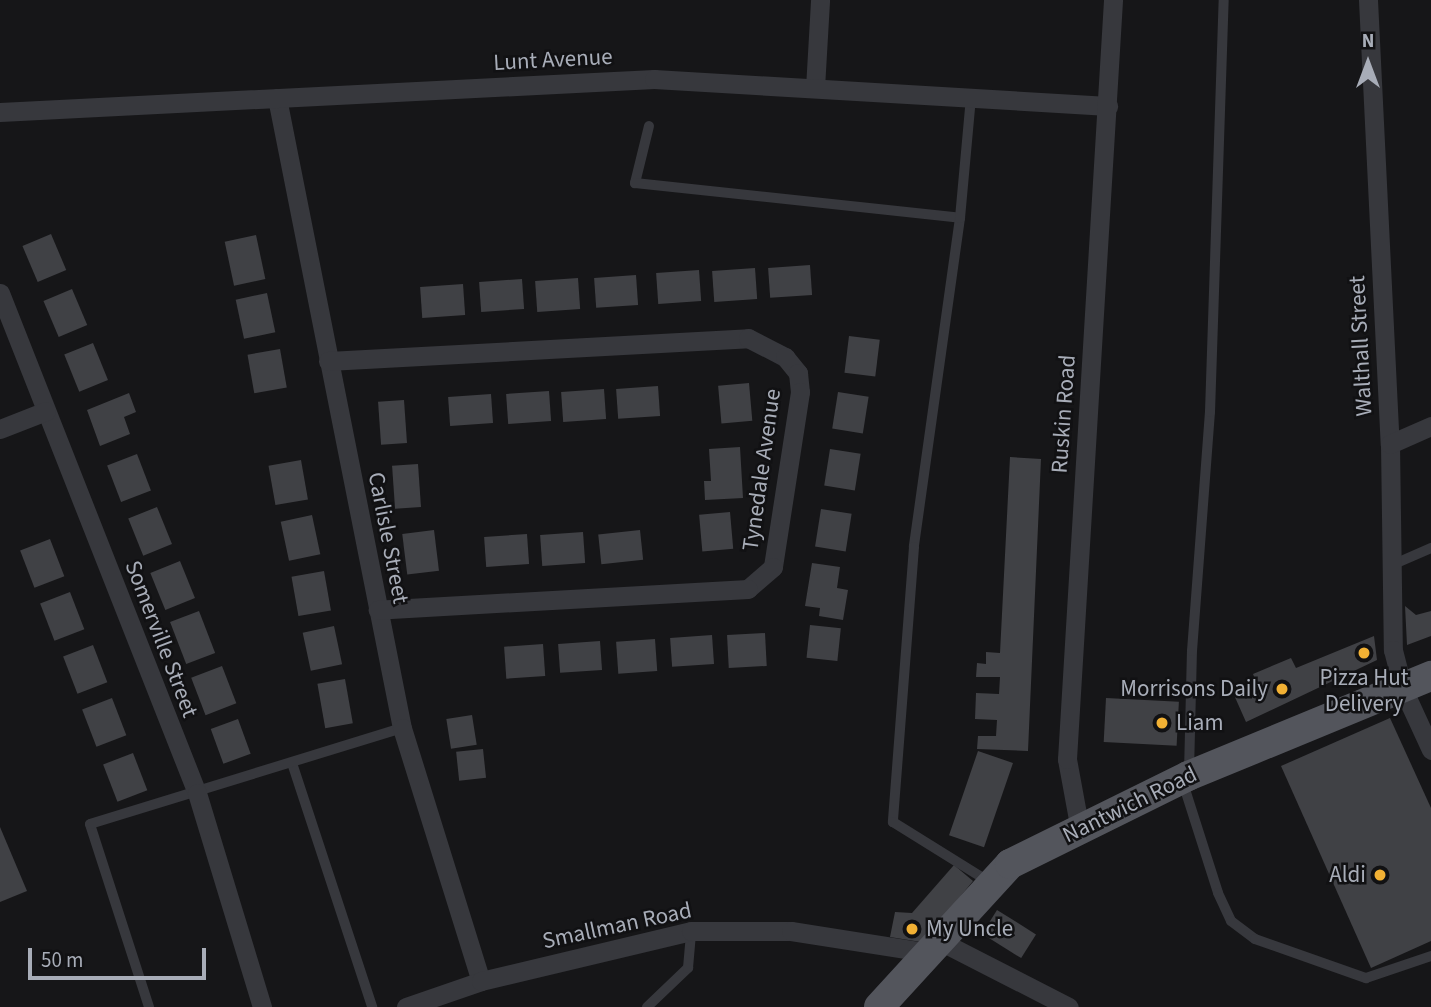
<!DOCTYPE html>
<style>
body{margin:0}
#map{position:relative;width:1431px;height:1007px;overflow:hidden;background:#161618;font-family:"Source Sans 3",sans-serif}
div>[style]{position:absolute}
.building>*{inset:0;background:#404145;transform-origin:0 0}
.lane>*{height:10px;margin:-5px;padding:0 5px;transform-origin:5px;border-radius:5px;background:#37383d}
.street>*{height:19px;margin:-9.5px;padding:0 9.5px;transform-origin:9.5px;border-radius:9.5px;background:#37383d}
.primary>*{height:30px;margin:-15px;padding:0 15px;transform-origin:15px;border-radius:15px;background:#53555c}
.dots>*{width:19px;height:19px;translate:-50% -50%;box-sizing:border-box;border:4px solid #111113;border-radius:50%}
span{translate:-50% -50%;white-space:nowrap;text-align:center;line-height:1.15;-webkit-text-stroke:5px #111113;paint-order:stroke}
.street-label{font-size:23px;color:#a8adb8}
.poi-label{font-size:23px;color:#a8adb8}
.right{translate:-100% -50%;text-align:right}
.left{translate:0 -50%;text-align:left}
.north{position:absolute;left:1333px;top:28px;width:70px;height:70px;-webkit-text-stroke:5px #111113;paint-order:stroke;rotate:0deg;font-size:19px;font-weight:700;line-height:28px;text-align:center;color:#a8adb8}
.north::after{content:'';display:block;margin:auto;width:24px;height:32px;background:#a8adb8;clip-path:polygon(50% 0,100% 100%,50% 72%,0 100%)}
.scale{position:absolute;left:28px;top:948px;width:178px;height:32px;box-sizing:border-box;border:4px solid #a8adb8;border-top:0;padding-left:9px;font-size:21px;line-height:24px;white-space:nowrap;color:#a8adb8;-webkit-text-stroke:5px #111113;paint-order:stroke}
</style>
<div id="map">
<div class="building">
<div style="left:51px;top:234px;width:39px;height:31px;rotate:67deg"></div>
<div style="left:256px;top:235px;width:45px;height:32px;rotate:78deg"></div>
<div style="left:810px;top:265px;width:30px;height:42px;rotate:86deg"></div>
<div style="left:755px;top:268px;width:31px;height:43px;rotate:86deg"></div>
<div style="left:699px;top:270px;width:31px;height:43px;rotate:86deg"></div>
<div style="left:636px;top:275px;width:30px;height:42px;rotate:86deg"></div>
<div style="left:578px;top:278px;width:31px;height:43px;rotate:86deg"></div>
<div style="left:522px;top:279px;width:30px;height:43px;rotate:86deg"></div>
<div style="left:463px;top:284px;width:31px;height:43px;rotate:86deg"></div>
<div style="left:72px;top:289px;width:39px;height:31px;rotate:67deg"></div>
<div style="left:267px;top:293px;width:40px;height:32px;rotate:78deg"></div>
<div style="left:849px;top:336px;width:31px;height:37px;rotate:7deg"></div>
<div style="left:93px;top:343px;width:40px;height:31px;rotate:68deg"></div>
<div style="left:280px;top:349px;width:39px;height:33px;rotate:80deg"></div>
<div style="left:749px;top:383px;width:38px;height:31px;rotate:85deg"></div>
<div style="left:658px;top:386px;width:30px;height:42px;rotate:86deg"></div>
<div style="left:604px;top:389px;width:30px;height:43px;rotate:86deg"></div>
<div style="left:549px;top:391px;width:30px;height:43px;rotate:86deg"></div>
<div style="left:838px;top:392px;width:31px;height:37px;rotate:9deg"></div>
<div style="clip-path:polygon(129px 393px,136px 412px,124px 417px,130px 434px,100px 446px,87px 410px)"></div>
<div style="left:491px;top:394px;width:29px;height:43px;rotate:86deg"></div>
<div style="left:404px;top:400px;width:43px;height:26px;rotate:86deg"></div>
<div style="clip-path:polygon(740px 447px,743px 498px,705px 500px,704px 481px,711px 481px,709px 449px)"></div>
<div style="left:830px;top:449px;width:31px;height:37px;rotate:9deg"></div>
<div style="left:137px;top:454px;width:39px;height:32px;rotate:69deg"></div>
<div style="clip-path:polygon(1010px 457px,1041px 459px,1028px 751px,977px 749px,978px 736px,996px 736px,997px 720px,975px 719px,976px 693px,999px 694px,1000px 677px,976px 677px,977px 663px,986px 664px,986px 652px,1000px 653px)"></div>
<div style="left:301px;top:460px;width:40px;height:33px;rotate:80deg"></div>
<div style="left:418px;top:464px;width:43px;height:26px;rotate:86deg"></div>
<div style="left:157px;top:507px;width:40px;height:31px;rotate:68deg"></div>
<div style="left:821px;top:509px;width:31px;height:38px;rotate:9deg"></div>
<div style="left:730px;top:512px;width:37px;height:31px;rotate:85deg"></div>
<div style="left:312px;top:515px;width:40px;height:32px;rotate:78deg"></div>
<div style="left:434px;top:530px;width:41px;height:32px;rotate:83deg"></div>
<div style="left:640px;top:530px;width:30px;height:42px;rotate:84deg"></div>
<div style="left:583px;top:532px;width:31px;height:43px;rotate:86deg"></div>
<div style="left:527px;top:534px;width:30px;height:43px;rotate:86deg"></div>
<div style="left:50px;top:539px;width:40px;height:32px;rotate:69deg"></div>
<div style="left:180px;top:561px;width:40px;height:32px;rotate:68deg"></div>
<div style="clip-path:polygon(812px 563px,840px 567px,837px 588px,848px 590px,843px 620px,819px 616px,820px 608px,805px 606px)"></div>
<div style="left:324px;top:571px;width:40px;height:33px;rotate:80deg"></div>
<div style="left:70px;top:592px;width:40px;height:32px;rotate:69deg"></div>
<div style="clip-path:polygon(1405px 606px,1416px 615px,1431px 611px,1431px 636px,1407px 645px)"></div>
<div style="left:199px;top:611px;width:45px;height:31px;rotate:69deg"></div>
<div style="left:810px;top:625px;width:31px;height:33px;rotate:6deg"></div>
<div style="left:334px;top:626px;width:39px;height:32px;rotate:78deg"></div>
<div style="left:765px;top:633px;width:33px;height:38px;rotate:87deg"></div>
<div style="left:712px;top:635px;width:29px;height:42px;rotate:86deg"></div>
<div style="clip-path:polygon(1374px 636px,1377px 660px,1246px 722px,1234px 695px,1257px 684px,1253px 674px,1291px 658px,1296px 668px)"></div>
<div style="left:655px;top:639px;width:32px;height:39px;rotate:86deg"></div>
<div style="left:600px;top:641px;width:29px;height:42px;rotate:86deg"></div>
<div style="left:543px;top:644px;width:32px;height:39px;rotate:86deg"></div>
<div style="left:93px;top:645px;width:40px;height:32px;rotate:69deg"></div>
<div style="left:222px;top:666px;width:40px;height:33px;rotate:69deg"></div>
<div style="left:345px;top:679px;width:45px;height:28px;rotate:80deg"></div>
<div style="left:112px;top:698px;width:40px;height:32px;rotate:69deg"></div>
<div style="left:1106px;top:698px;width:73px;height:44px;rotate:3deg"></div>
<div style="left:472px;top:715px;width:30px;height:26px;rotate:81deg"></div>
<div style="clip-path:polygon(1390px 718px,1431px 808px,1431px 941px,1371px 968px,1281px 766px)"></div>
<div style="left:238px;top:719px;width:37px;height:29px;rotate:70deg"></div>
<div style="left:483px;top:749px;width:29px;height:27px;rotate:84deg"></div>
<div style="left:978px;top:751px;width:37px;height:89px;rotate:19deg"></div>
<div style="left:133px;top:753px;width:40px;height:32px;rotate:69deg"></div>
<div style="clip-path:polygon(0 827px,27px 891px,0 902px)"></div>
<div style="clip-path:polygon(954px 865px,973px 881px,950px 909px,921px 942px,890px 937px,895px 912px,912px 913px)"></div>
<div style="left:997px;top:910px;width:46px;height:28px;rotate:32deg"></div>
</div>
<div class="lane">
<div style="left:649px;top:126px;width:59px;rotate:103.8deg"></div>
<div style="left:635px;top:183px;width:327px;rotate:6.1deg"></div>
<div style="left:960px;top:218px;width:332px;rotate:98deg"></div>
<div style="left:914px;top:547px;width:276px;rotate:94.4deg"></div>
<div style="left:893px;top:822px;width:115px;rotate:31.9deg"></div>
<div style="left:960px;top:218px;width:121px;rotate:-84.8deg"></div>
<div style="left:1392px;top:565px;width:43px;rotate:-23.6deg"></div>
<div style="left:292px;top:763px;width:257px;rotate:71.8deg"></div>
<div style="left:1189px;top:772px;width:121px;rotate:-88.6deg"></div>
<div style="left:1192px;top:651px;width:240px;rotate:-85.7deg"></div>
<div style="left:1210px;top:412px;width:412px;rotate:-88.1deg"></div>
<div style="left:1183px;top:783px;width:115px;rotate:72.3deg"></div>
<div style="left:1218px;top:893px;width:31px;rotate:65deg"></div>
<div style="left:1231px;top:921px;width:30px;rotate:37deg"></div>
<div style="left:1255px;top:939px;width:118px;rotate:19.4deg"></div>
<div style="left:1366px;top:978px;width:69px;rotate:-18.7deg"></div>
<div style="left:149px;top:1007px;width:192px;rotate:-107.9deg"></div>
<div style="left:90px;top:824px;width:326px;rotate:-17.1deg"></div>
<div style="left:647px;top:1007px;width:57px;rotate:-43.6deg"></div>
<div style="left:688px;top:968px;width:37px;rotate:-85deg"></div>
</div>
<div class="street">
<div style="left:1368px;top:0;width:445px;rotate:87.2deg"></div>
<div style="left:1390px;top:444px;width:206px;rotate:89.2deg"></div>
<div style="left:1393px;top:650px;width:40px;rotate:75.6deg"></div>
<div style="left:1403px;top:689px;width:67px;rotate:65.3deg"></div>
<div style="left:815px;top:88px;width:88px;rotate:-86.7deg"></div>
<div style="left:277px;top:98px;width:642px;rotate:78.78deg"></div>
<div style="left:402px;top:728px;width:265px;rotate:72.7deg"></div>
<div style="left:0;top:112px;width:655px;rotate:-2.89deg"></div>
<div style="left:654px;top:79px;width:455px;rotate:3.4deg"></div>
<div style="left:0;top:293px;width:537px;rotate:68.5deg"></div>
<div style="left:197px;top:793px;width:224px;rotate:73.1deg"></div>
<div style="left:328px;top:361px;width:421px;rotate:-3.1deg"></div>
<div style="left:748px;top:338px;width:42px;rotate:27.2deg"></div>
<div style="left:785px;top:357px;width:21px;rotate:51deg"></div>
<div style="left:798px;top:373px;width:19px;rotate:84deg"></div>
<div style="left:800px;top:392px;width:177px;rotate:98.8deg"></div>
<div style="left:773px;top:567px;width:33px;rotate:139deg"></div>
<div style="left:748px;top:589px;width:371px;rotate:176.8deg"></div>
<div style="left:0;top:429px;width:49px;rotate:-21.4deg"></div>
<div style="left:1390px;top:444px;width:45px;rotate:-23.7deg"></div>
<div style="left:1080px;top:830px;width:72px;rotate:-100.4deg"></div>
<div style="left:1067px;top:759px;width:760px;rotate:-86.53deg"></div>
<div style="left:936px;top:939px;width:149px;rotate:27.1deg"></div>
<div style="left:406px;top:1007px;width:79px;rotate:-19.1deg"></div>
<div style="left:481px;top:981px;width:216px;rotate:-13.4deg"></div>
<div style="left:691px;top:931px;width:100px"></div>
<div style="left:791px;top:931px;width:136px;rotate:8.9deg"></div>
</div>
<div class="primary">
<div style="left:879px;top:1007px;width:194px;rotate:-47.5deg"></div>
<div style="left:1010px;top:864px;width:199px;rotate:-26.3deg"></div>
<div style="left:1188px;top:776px;width:263px;rotate:-22.4deg"></div>
</div>
<div class="dots">
<div style="left:1364px;top:653px;background:#f2b134"></div>
<div style="left:1282px;top:689px;background:#f2b134"></div>
<div style="left:1162px;top:723px;background:#f2b134"></div>
<div style="left:1380px;top:875px;background:#f2b134"></div>
<div style="left:912px;top:929px;background:#f2b134"></div>
</div>
<div class="street-label">
<span style="left:553px;top:60px;rotate:-3deg">Lunt Avenue</span>
<span style="left:1361px;top:346px;rotate:-93deg">Walthall Street</span>
<span style="left:1064px;top:414px;rotate:-86deg">Ruskin Road</span>
<span style="left:762px;top:470px;rotate:-82deg">Tynedale Avenue</span>
<span style="left:388px;top:538px;rotate:79deg">Carlisle Street</span>
<span style="left:161px;top:639px;rotate:69deg">Somerville Street</span>
<span style="left:1130px;top:805px;rotate:-26deg">Nantwich Road</span>
<span style="left:617px;top:926px;rotate:-12deg">Smallman Road</span>
</div>
<div class="poi-label">
<span style="left:1364px;top:691px">Pizza Hut<br>Delivery</span>
<span class="right" style="left:1268px;top:689px">Morrisons Daily</span>
<span class="left" style="left:1176px;top:723px">Liam</span>
<span class="right" style="left:1366px;top:875px">Aldi</span>
<span class="left" style="left:926px;top:929px">My Uncle</span>
</div>
<div class="north">N</div>
<div class="scale">50 m</div>
</div>
